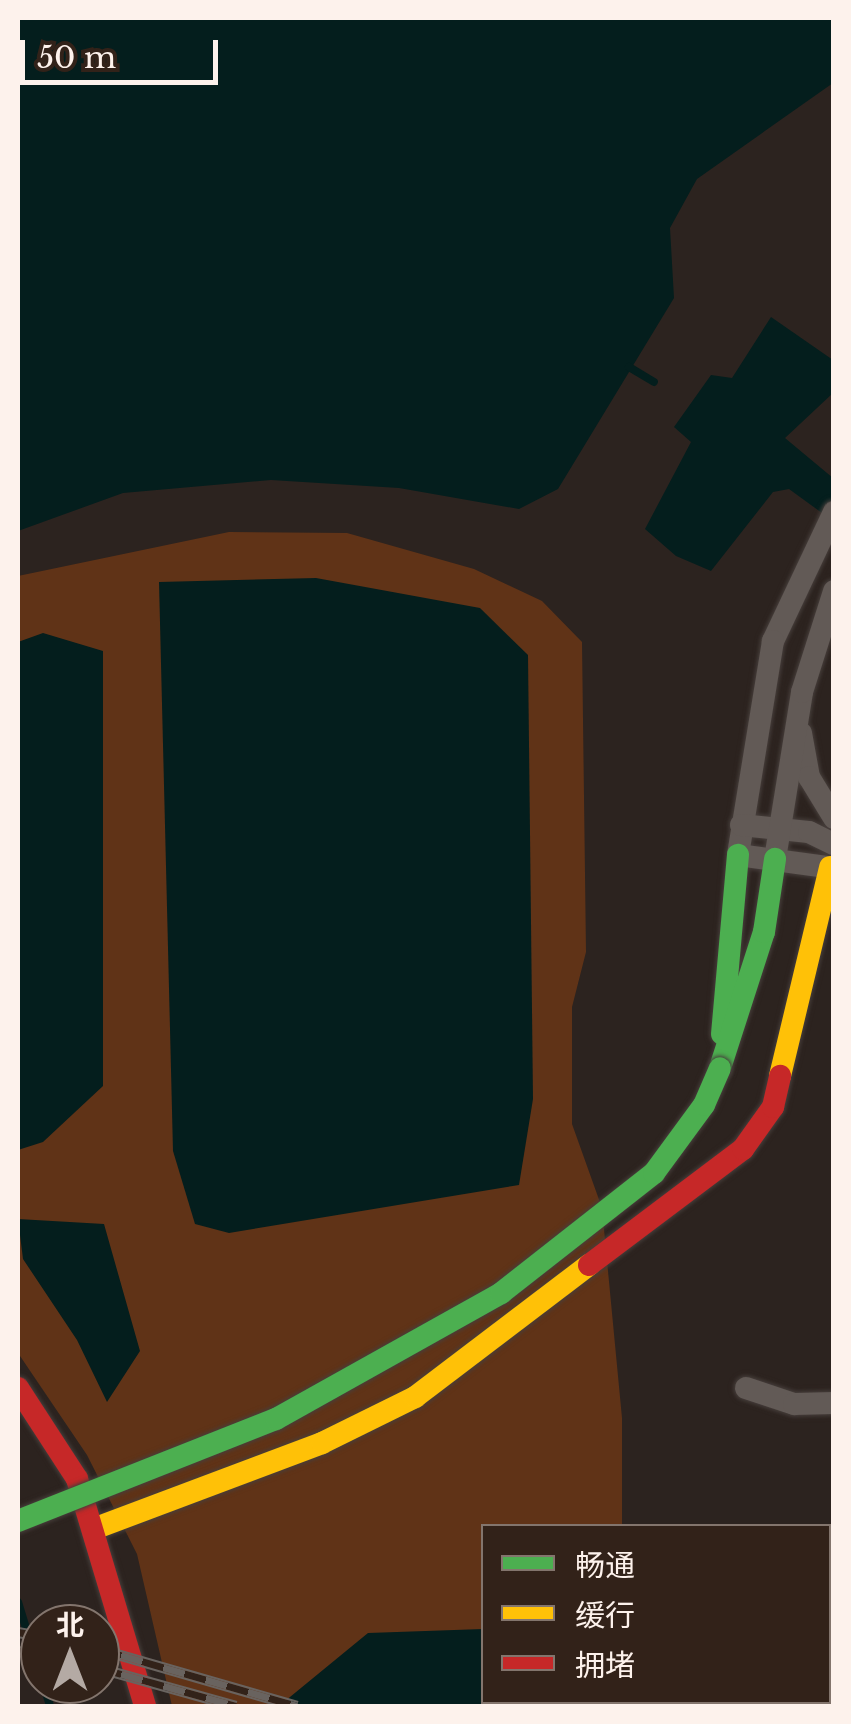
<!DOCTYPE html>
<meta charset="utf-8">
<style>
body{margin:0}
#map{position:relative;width:851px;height:1724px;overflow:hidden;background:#2c231f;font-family:"Libre Baskerville","Noto Sans SC",serif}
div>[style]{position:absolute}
.green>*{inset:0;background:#603317}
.water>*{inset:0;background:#041e1d}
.stream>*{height:8px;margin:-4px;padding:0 4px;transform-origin:4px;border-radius:4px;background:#041e1d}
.roads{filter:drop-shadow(0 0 2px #463e3b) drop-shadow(0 0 2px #463e3b)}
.street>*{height:22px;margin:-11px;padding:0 11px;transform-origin:11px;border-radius:11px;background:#625a56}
.fast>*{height:22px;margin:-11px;padding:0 11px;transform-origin:11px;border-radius:11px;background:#4caf50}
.slow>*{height:22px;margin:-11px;padding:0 11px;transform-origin:11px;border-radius:11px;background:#ffc107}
.jam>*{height:22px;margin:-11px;padding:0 11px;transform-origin:11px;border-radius:11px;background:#c62828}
.rail>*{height:11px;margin-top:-5.5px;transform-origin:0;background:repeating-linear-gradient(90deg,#322219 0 22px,#69635f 0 44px);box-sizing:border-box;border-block:2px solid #69635f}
.bridges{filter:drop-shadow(0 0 2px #463e3b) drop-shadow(0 0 2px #463e3b)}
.fast-bridge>*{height:22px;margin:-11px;padding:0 11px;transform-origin:11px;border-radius:11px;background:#4caf50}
span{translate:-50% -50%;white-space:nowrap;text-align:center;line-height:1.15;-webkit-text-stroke:8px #322219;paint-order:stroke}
.frame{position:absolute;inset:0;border:20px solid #fdf2ec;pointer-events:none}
.legend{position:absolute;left:481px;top:1524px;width:350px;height:180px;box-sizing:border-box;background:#322219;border:2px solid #83756d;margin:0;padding:12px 18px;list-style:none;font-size:30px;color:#fdf2ec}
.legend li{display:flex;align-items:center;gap:20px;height:50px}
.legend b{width:50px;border:2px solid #83756d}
.north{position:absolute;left:20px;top:1604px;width:100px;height:100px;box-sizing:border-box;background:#322219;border:2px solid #83756d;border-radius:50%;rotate:0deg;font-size:28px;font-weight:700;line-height:40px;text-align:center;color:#fdf2ec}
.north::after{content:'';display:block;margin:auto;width:35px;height:45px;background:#b4aaa4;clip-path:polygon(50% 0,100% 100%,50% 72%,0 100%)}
.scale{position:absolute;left:20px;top:40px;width:198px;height:45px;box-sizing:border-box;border:5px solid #fdf2ec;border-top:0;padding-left:12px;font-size:30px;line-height:35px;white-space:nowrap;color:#fdf2ec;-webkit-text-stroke:8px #322219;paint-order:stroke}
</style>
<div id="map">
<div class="green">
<div style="clip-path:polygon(229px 532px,347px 533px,474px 569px,542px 601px,582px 642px,586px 952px,572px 1007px,572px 1124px,602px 1208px,622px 1418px,622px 1526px,483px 1526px,483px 1702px,622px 1706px,172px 1706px,137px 1554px,87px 1455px,18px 1353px,18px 576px)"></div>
</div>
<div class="water">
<div style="clip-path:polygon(18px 18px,833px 18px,833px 83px,697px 179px,670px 228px,674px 298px,558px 489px,519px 509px,399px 488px,271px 480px,123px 493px,18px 531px)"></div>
<div style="clip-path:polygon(771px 317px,833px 360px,833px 393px,785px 438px,833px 478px,833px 521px,789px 489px,773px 492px,711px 571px,676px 556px,645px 529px,691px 442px,674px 427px,711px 375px,732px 378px)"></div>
<div style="clip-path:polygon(316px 578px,480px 608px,528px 655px,533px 1099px,519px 1185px,229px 1233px,195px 1224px,173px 1151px,159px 582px)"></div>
<div style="clip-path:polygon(43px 633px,103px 651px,103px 1086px,43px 1142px,18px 1150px,18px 642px)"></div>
<div style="clip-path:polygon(18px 1219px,104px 1224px,140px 1351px,107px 1402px,77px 1340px,23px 1259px)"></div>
<div style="clip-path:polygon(483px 1629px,483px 1702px,609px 1706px,279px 1706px,368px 1633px)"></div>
</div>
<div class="stream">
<div style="left:629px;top:367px;width:29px;rotate:31deg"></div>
<div style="left:18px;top:1602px;width:75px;rotate:73deg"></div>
<div style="left:43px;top:1684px;width:23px;rotate:72deg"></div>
</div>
<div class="roads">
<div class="street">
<div style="left:834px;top:512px;width:143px;rotate:115.3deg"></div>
<div style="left:773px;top:641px;width:217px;rotate:99.3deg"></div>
<div style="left:738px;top:855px;width:97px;rotate:7.7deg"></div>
<div style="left:801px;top:733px;width:45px;rotate:79.7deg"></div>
<div style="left:809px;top:777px;width:48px;rotate:58.6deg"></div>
<div style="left:741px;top:825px;width:68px;rotate:5.9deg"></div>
<div style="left:809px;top:832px;width:28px;rotate:26deg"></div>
<div style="left:775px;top:859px;width:169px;rotate:-80.8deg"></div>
<div style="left:802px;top:692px;width:106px;rotate:-72.4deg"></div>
<div style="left:746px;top:1388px;width:51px;rotate:18.4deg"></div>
<div style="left:794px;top:1404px;width:40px;rotate:-1.4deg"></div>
</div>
<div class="fast">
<div style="left:722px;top:1034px;width:180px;rotate:-84.9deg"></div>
<div style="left:720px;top:1068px;width:143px;rotate:-72.1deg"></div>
<div style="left:764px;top:932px;width:74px;rotate:-81.4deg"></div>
</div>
<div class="slow">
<div style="left:780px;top:1076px;width:215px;rotate:-76.5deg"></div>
<div style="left:96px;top:1528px;width:241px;rotate:-20.6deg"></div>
<div style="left:322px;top:1443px;width:104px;rotate:-26.3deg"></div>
<div style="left:415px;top:1397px;width:218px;rotate:-37.2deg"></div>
</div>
<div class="jam">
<div style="left:589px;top:1265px;width:193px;rotate:-37deg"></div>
<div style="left:743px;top:1149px;width:52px;rotate:-54.5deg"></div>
<div style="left:773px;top:1107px;width:32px;rotate:-77deg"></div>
<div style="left:18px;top:1388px;width:108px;rotate:57deg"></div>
<div style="left:77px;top:1479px;width:237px;rotate:73.3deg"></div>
</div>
</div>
<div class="rail">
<div style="left:18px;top:1632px;width:22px;rotate:10deg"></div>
<div style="left:100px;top:1649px;width:205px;rotate:16.1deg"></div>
<div style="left:18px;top:1651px;width:22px;rotate:10deg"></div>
<div style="left:100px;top:1668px;width:141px;rotate:15.6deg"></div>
</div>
<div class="bridges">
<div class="fast-bridge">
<div style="left:18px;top:1521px;width:277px;rotate:-21.6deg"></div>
<div style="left:276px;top:1419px;width:258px;rotate:-29.2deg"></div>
<div style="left:501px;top:1293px;width:194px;rotate:-38.1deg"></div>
<div style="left:654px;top:1173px;width:84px;rotate:-53.7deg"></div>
<div style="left:704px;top:1105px;width:40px;rotate:-66.6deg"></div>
</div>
</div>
<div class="frame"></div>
<ul class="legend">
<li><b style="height:12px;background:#4caf50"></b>畅通</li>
<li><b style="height:12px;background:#ffc107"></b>缓行</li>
<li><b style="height:12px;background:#c62828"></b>拥堵</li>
</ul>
<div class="north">北</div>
<div class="scale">50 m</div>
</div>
